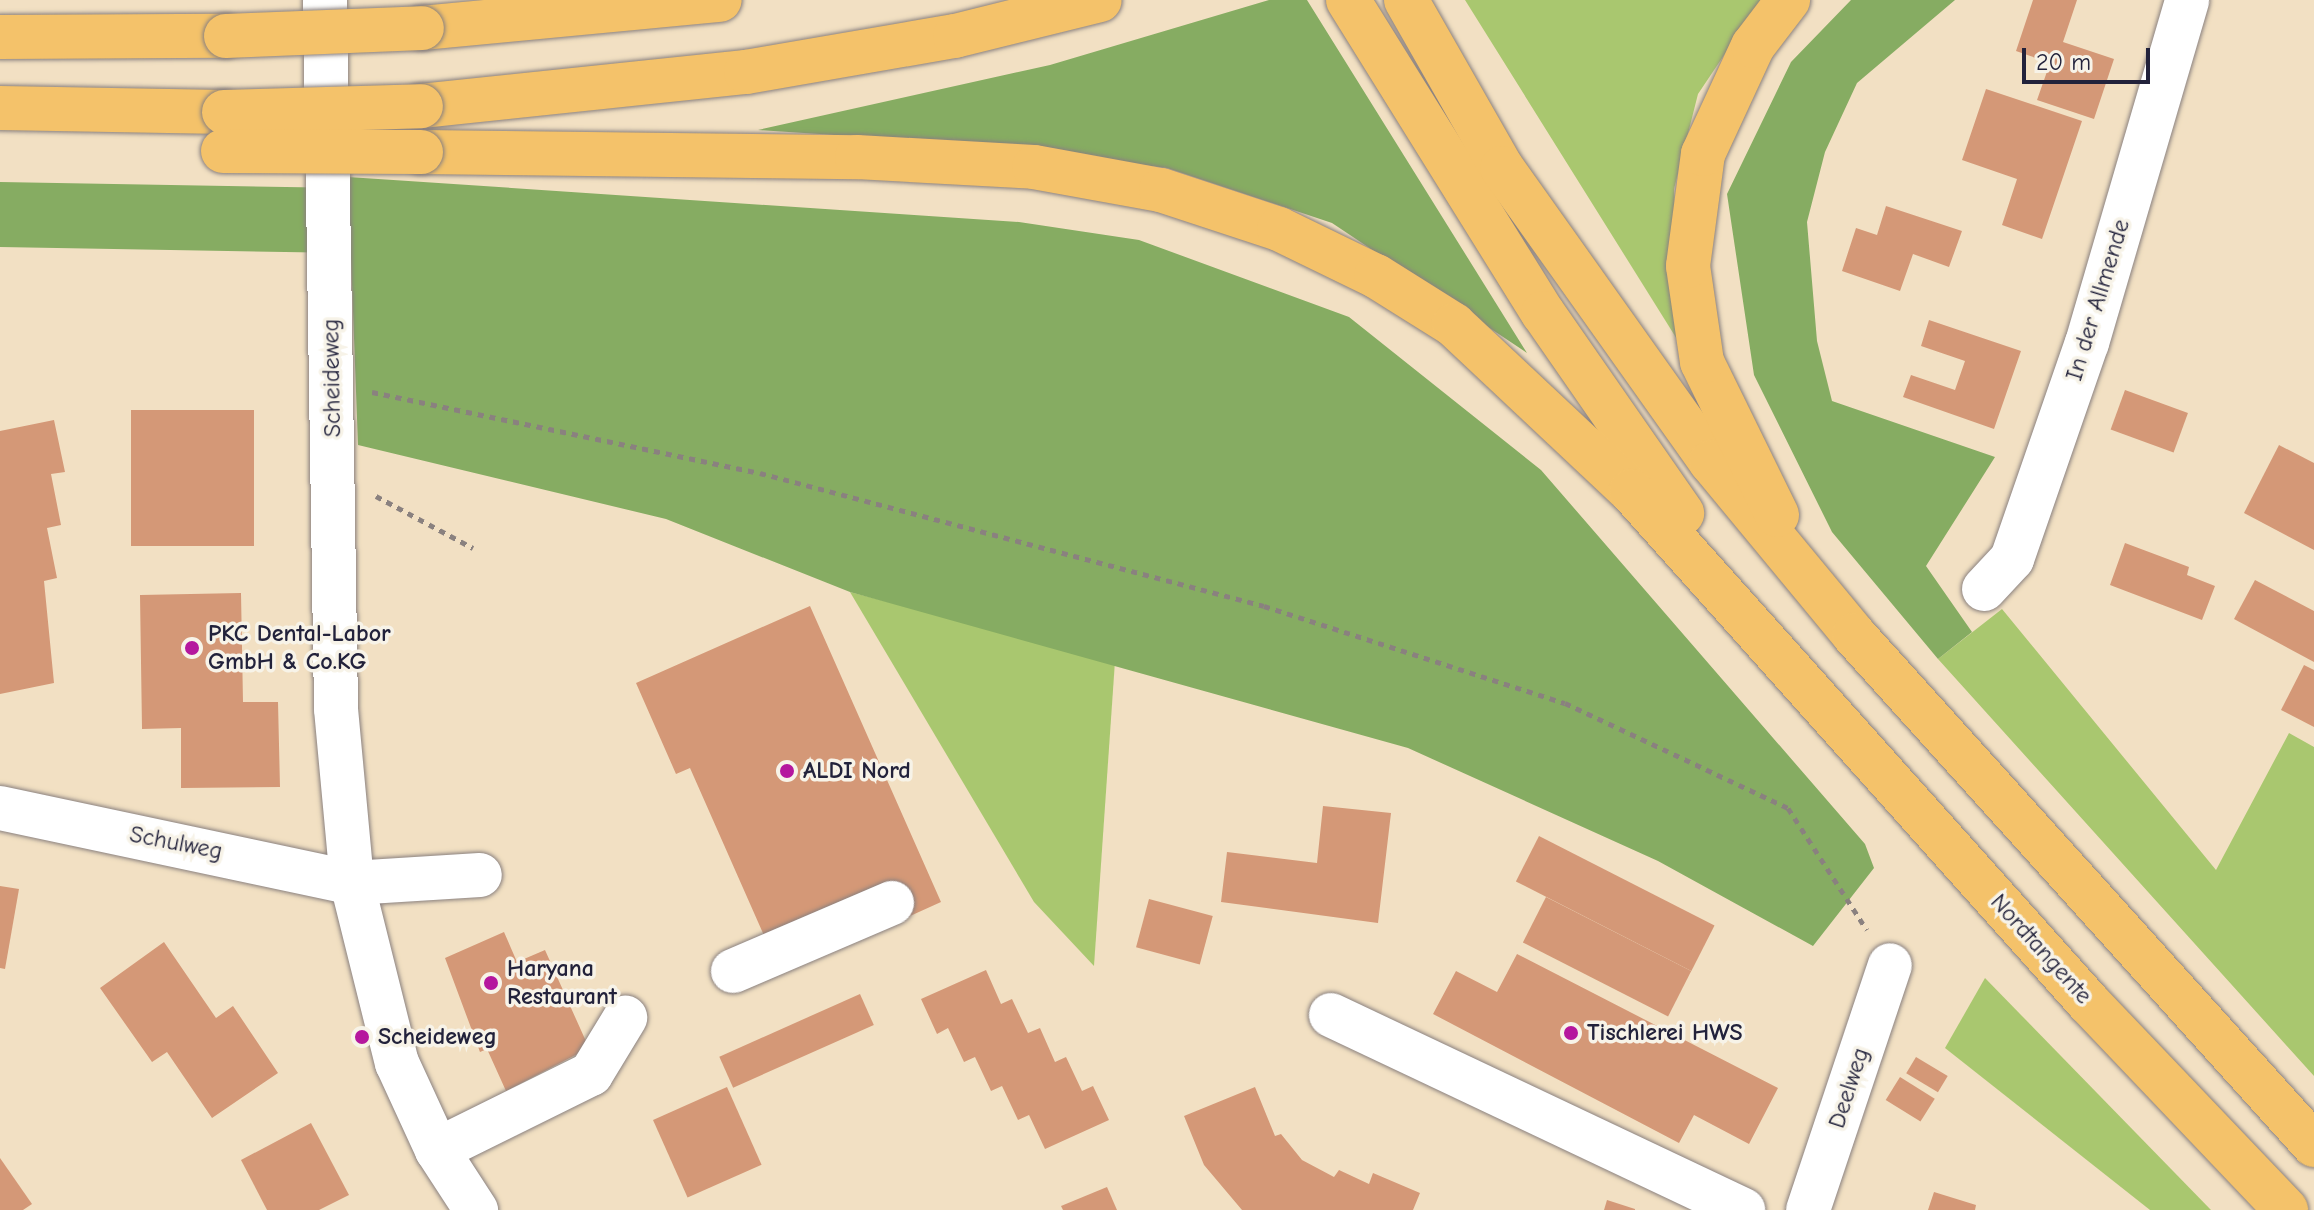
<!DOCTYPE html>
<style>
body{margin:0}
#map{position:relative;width:2314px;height:1210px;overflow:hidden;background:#f2e0c3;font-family:"Comic Neue",sans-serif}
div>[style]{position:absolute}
.green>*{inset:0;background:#a9c76f}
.forest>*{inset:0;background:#86ac62;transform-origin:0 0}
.building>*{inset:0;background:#d49877;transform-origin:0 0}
.path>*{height:5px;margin-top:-2.5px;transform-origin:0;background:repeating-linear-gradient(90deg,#8a817f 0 6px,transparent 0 12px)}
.roads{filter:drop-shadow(0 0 2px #8a817f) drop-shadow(0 0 2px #8a817f)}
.minor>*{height:44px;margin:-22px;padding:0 22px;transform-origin:22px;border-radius:22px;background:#fff}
.highway>*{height:44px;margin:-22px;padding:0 22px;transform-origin:22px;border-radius:22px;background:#f4c26a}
.bridges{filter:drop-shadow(0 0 2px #8a817f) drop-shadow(0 0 2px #8a817f)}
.highway-bridge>*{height:44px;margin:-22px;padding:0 22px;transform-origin:22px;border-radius:22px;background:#f4c26a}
.dots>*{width:22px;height:22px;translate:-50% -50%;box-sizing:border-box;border:4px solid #f7f3e8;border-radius:50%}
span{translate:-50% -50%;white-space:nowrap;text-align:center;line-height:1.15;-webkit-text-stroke:7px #f7f3e8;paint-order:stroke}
.street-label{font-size:24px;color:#22223b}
.poi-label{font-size:24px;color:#22223b;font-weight:700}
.left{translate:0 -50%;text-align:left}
.scale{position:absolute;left:2022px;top:48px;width:128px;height:36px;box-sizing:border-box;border:4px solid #22223b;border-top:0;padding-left:10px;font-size:24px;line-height:28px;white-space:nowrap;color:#22223b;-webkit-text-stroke:6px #f7f3e8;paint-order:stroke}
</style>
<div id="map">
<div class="green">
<div style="clip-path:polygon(1465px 0,1761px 0,1698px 94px,1674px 189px,1680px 344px)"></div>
<div style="clip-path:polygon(850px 592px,1115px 661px,1094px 966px,1034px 902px)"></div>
<div style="clip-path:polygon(2002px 609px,2216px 870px,2289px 733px,2314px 747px,2314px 1076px,1938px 659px)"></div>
<div style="clip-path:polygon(1985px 978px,2211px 1210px,2150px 1210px,1945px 1048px)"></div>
</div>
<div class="forest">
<div style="clip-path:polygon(1269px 0,1307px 0,1527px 353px,1332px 223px,1167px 168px,972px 144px,758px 130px,1050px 65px)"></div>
<div style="clip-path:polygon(1851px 0,1955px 0,1857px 83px,1825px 152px,1807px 222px,1817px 341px,1832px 401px,1995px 457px,1926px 566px,1972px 632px,1938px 659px,1832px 532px,1754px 375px,1727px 194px,1791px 62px)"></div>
<div style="clip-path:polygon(348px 177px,1019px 222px,1139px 240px,1349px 317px,1541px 470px,1865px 844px,1874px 868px,1813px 946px,1658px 861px,1408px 748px,850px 592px,666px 519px,358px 445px)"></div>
<div style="left:0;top:182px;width:317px;height:65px;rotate:1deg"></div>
</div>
<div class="building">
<div style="clip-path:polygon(2033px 0,2077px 0,2063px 42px,2114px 59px,2094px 119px,2037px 100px,2050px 63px,2016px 51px)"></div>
<div style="clip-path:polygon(1986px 89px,2082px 121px,2042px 239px,2002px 225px,2017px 179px,1962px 160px)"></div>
<div style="clip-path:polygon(1886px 206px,1962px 231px,1949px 267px,1913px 254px,1900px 291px,1842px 271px,1856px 228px,1877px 235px)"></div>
<div style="clip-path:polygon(1929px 320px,2021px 351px,1994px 429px,1903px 397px,1911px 375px,1955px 390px,1965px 361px,1921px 346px)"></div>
<div style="left:2125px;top:390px;width:67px;height:42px;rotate:20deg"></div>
<div style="left:254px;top:410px;width:136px;height:123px;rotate:90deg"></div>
<div style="clip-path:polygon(54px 420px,65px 472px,51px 474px,61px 525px,47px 528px,57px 578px,44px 581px,54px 683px,0 694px,0 431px)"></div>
<div style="clip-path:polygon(2279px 445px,2314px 463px,2314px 550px,2244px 513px)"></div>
<div style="clip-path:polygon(2125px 543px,2189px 567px,2187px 575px,2215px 586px,2202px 620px,2110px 585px)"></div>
<div style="clip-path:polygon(2255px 580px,2314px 611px,2314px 662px,2234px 619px)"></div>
<div style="clip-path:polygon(241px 593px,243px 702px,278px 702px,280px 787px,181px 788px,181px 728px,142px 729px,140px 595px)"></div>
<div style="clip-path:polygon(810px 606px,941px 902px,899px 921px,766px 940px,690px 768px,676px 774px,636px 683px)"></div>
<div style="clip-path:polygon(2304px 665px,2314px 670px,2314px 727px,2281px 710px)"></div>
<div style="clip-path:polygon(1323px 806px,1391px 813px,1378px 923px,1221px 902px,1227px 852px,1317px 863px)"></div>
<div style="left:1539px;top:836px;width:197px;height:51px;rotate:27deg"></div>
<div style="clip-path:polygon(0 886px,19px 889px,5px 969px,0 968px)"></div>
<div style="left:1546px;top:897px;width:163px;height:51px;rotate:27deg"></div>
<div style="left:1149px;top:899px;width:66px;height:50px;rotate:15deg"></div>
<div style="clip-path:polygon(504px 932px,517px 962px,545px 950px,589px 1048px,506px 1091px,487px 1049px,480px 1052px,445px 958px)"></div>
<div style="clip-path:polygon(164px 942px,216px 1018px,233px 1006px,278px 1073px,212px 1118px,167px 1052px,152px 1062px,100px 988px)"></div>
<div style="clip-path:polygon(1517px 954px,1778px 1088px,1749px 1144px,1694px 1115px,1679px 1143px,1433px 1014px,1456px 971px,1497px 992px)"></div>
<div style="clip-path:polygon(986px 970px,1001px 1004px,1012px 999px,1028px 1033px,1040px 1028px,1055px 1062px,1066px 1057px,1082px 1091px,1093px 1086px,1109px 1120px,1045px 1149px,1029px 1115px,1018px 1120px,1002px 1086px,991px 1091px,975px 1057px,964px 1062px,948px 1028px,937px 1034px,921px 999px)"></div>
<div style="left:860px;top:994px;width:34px;height:154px;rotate:66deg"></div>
<div style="left:1916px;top:1057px;width:37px;height:19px;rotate:31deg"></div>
<div style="left:1900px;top:1077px;width:41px;height:27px;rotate:32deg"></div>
<div style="left:727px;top:1087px;width:85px;height:81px;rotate:66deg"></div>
<div style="clip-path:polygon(1255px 1087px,1275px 1136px,1281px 1134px,1302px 1160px,1334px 1177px,1339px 1170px,1369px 1184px,1373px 1173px,1420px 1193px,1413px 1210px,1242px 1210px,1204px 1165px,1184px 1116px)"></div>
<div style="clip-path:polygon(311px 1123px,349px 1195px,319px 1210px,267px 1210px,241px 1160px)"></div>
<div style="clip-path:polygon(0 1158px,32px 1204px,23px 1210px,0 1210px)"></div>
<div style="clip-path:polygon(1107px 1187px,1117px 1210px,1063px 1210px,1061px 1206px)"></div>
<div style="clip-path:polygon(1934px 1192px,1976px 1205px,1975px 1210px,1928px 1210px)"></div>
<div style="clip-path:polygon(1607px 1200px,1635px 1209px,1635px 1210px,1604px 1210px)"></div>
</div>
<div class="path">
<div style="left:372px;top:392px;width:396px;rotate:11.8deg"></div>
<div style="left:760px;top:473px;width:521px;rotate:14.78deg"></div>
<div style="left:1264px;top:606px;width:316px;rotate:17.9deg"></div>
<div style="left:1565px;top:703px;width:246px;rotate:25.2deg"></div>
<div style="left:1788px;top:808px;width:145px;rotate:57.1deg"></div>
<div style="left:376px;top:496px;width:110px;rotate:28.2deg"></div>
</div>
<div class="roads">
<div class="minor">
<div style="left:325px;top:0;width:709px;rotate:89.11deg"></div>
<div style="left:336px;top:709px;width:175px;rotate:84.7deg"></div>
<div style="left:352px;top:883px;width:186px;rotate:76deg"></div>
<div style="left:397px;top:1063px;width:96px;rotate:65.3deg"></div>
<div style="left:437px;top:1150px;width:72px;rotate:57deg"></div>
<div style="left:1984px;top:589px;width:41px;rotate:-47deg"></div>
<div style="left:2012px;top:559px;width:229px;rotate:-70.9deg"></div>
<div style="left:2087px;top:343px;width:357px;rotate:-73.7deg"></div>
<div style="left:0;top:808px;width:360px;rotate:12deg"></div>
<div style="left:352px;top:883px;width:128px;rotate:-3.6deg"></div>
<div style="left:733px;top:971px;width:173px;rotate:-23.2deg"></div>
<div style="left:1331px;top:1015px;width:456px;rotate:25.3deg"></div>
<div style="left:437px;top:1150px;width:172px;rotate:-26.3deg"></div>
<div style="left:591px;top:1074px;width:66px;rotate:-58.7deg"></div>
<div style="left:1808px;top:1210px;width:258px;rotate:-71.5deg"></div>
</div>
<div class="highway">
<div style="left:1348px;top:0;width:369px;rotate:58.1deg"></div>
<div style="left:1543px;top:313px;width:244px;rotate:55.2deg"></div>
<div style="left:1406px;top:0;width:193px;rotate:60.3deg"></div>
<div style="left:1502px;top:168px;width:361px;rotate:54.6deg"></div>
<div style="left:1711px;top:462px;width:224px;rotate:50.4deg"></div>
<div style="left:1854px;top:635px;width:687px;rotate:47.95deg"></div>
<div style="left:422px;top:28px;width:299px;rotate:-5.4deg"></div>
<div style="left:0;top:37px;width:226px;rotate:-0.3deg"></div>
<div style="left:421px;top:106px;width:327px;rotate:-6deg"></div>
<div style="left:746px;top:72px;width:212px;rotate:-9.8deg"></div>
<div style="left:955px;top:36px;width:149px;rotate:-13.9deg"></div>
<div style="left:0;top:108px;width:224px;rotate:1deg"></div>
<div style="left:421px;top:152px;width:436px;rotate:0.7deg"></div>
<div style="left:857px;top:157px;width:177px;rotate:3.2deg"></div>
<div style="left:1034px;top:167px;width:129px;rotate:10.3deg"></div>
<div style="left:1161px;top:190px;width:124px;rotate:18.3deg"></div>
<div style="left:1279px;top:229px;width:108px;rotate:25.9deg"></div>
<div style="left:1376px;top:276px;width:92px;rotate:32.1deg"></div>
<div style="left:1454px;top:325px;width:243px;rotate:43.2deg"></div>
<div style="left:1631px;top:491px;width:687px;rotate:48.19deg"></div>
<div style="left:2089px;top:1003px;width:286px;rotate:46.4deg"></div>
<div style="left:1777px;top:515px;width:170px;rotate:-116.1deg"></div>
<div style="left:1702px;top:362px;width:97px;rotate:-98.3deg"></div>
<div style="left:1688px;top:266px;width:113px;rotate:-82.4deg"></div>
<div style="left:1703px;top:154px;width:119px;rotate:-65.2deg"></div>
<div style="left:1753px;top:46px;width:58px;rotate:-52.7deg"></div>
</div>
</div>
<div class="bridges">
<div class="highway-bridge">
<div style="left:226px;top:36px;width:196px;rotate:-2.3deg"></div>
<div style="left:224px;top:112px;width:197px;rotate:-1.7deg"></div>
<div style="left:223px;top:151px;width:198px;rotate:0.3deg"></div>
</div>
</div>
<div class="dots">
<div style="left:192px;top:648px;background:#b5179e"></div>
<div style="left:787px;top:771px;background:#b5179e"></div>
<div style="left:491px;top:983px;background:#b5179e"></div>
<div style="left:1571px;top:1033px;background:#b5179e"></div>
<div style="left:362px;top:1037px;background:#b5179e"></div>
</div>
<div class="street-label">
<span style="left:2098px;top:300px;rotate:-73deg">In der Allmende</span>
<span style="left:332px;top:378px;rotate:-91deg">Scheideweg</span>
<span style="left:176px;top:843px;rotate:11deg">Schulweg</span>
<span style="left:2041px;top:949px;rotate:48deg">Nordtangente</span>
<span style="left:1849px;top:1088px;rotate:-72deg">Deelweg</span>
</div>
<div class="poi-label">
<span class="left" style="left:208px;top:648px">PKC Dental-Labor<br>GmbH &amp; Co.KG</span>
<span class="left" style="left:803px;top:771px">ALDI Nord</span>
<span class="left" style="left:507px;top:983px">Haryana<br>Restaurant</span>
<span class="left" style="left:1587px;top:1033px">Tischlerei HWS</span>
<span class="left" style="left:378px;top:1037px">Scheideweg</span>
</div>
<div class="scale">20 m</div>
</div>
